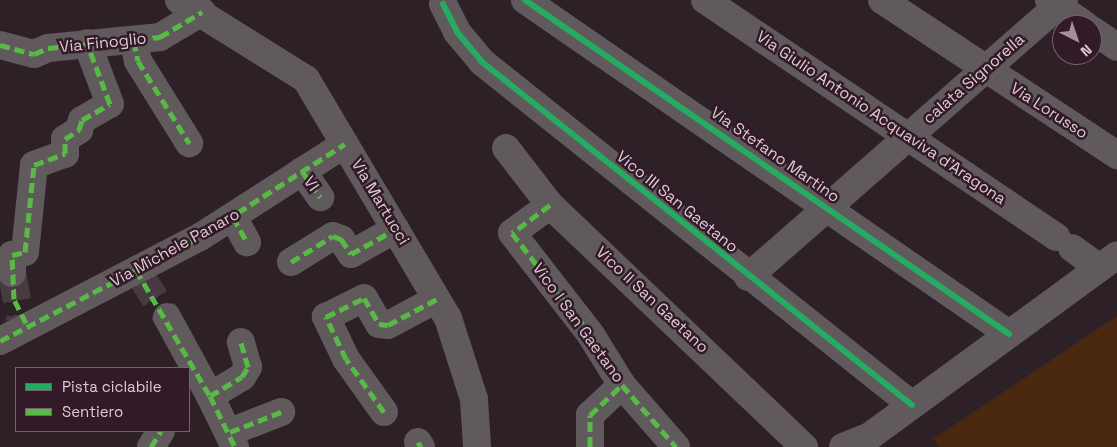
<!DOCTYPE html>
<style>
body{margin:0}
#map{position:relative;width:1117px;height:447px;overflow:hidden;background:#2d2027;font-family:"Space Grotesk",sans-serif}
div>[style]{position:absolute}
.green>*{inset:0;background:#4a270f}
.street-tunnel>*{height:28px;margin-top:-14px;transform-origin:0;background:repeating-linear-gradient(90deg,#483a41 0 28px,transparent 0 42px)}
.street>*{height:28px;margin:-14px;padding:0 14px;transform-origin:14px;border-radius:14px;background:#615a5c}
.quiet>*{height:5px;margin-top:-2.5px;transform-origin:0;background:repeating-linear-gradient(90deg,#58b947 0 10px,transparent 0 15px)}
.cycleway>*{height:6px;margin:-3px;padding:0 3px;transform-origin:3px;border-radius:3px;background:#26ab63}
span{translate:-50% -50%;white-space:nowrap;text-align:center;line-height:1.15;-webkit-text-stroke:5px #331a28;paint-order:stroke}
.street-label{font-size:16px;color:#deccd5}
.legend{position:absolute;left:15px;top:367px;width:175px;height:65px;box-sizing:border-box;background:#331a28;border:1px solid #77616d;margin:0;padding:6px 9px;list-style:none;font-size:15px;color:#deccd5}
.legend li{display:flex;align-items:center;gap:10px;height:25px}
.legend b{width:25px;border:1px solid #77616d}
.north{position:absolute;left:1052px;top:15px;width:50px;height:50px;box-sizing:border-box;background:#331a28;border:1px solid #77616d;border-radius:50%;rotate:139deg;font-size:14px;font-weight:700;line-height:20px;text-align:center;color:#deccd5}
.north::after{content:'';display:block;margin:auto;width:18px;height:22px;background:#a09098;clip-path:polygon(50% 0,100% 100%,50% 72%,0 100%)}
</style>
<div id="map">
<div class="green">
<div style="clip-path:polygon(1117px 316px,1117px 447px,939px 447px,933px 439px)"></div>
</div>
<div class="street-tunnel">
<div style="left:12px;top:273px;width:46px;rotate:79.9deg"></div>
<div style="left:140px;top:275px;width:50px;rotate:57.3deg"></div>
</div>
<div class="street">
<div style="left:179px;top:0;width:150px;rotate:31.9deg"></div>
<div style="left:306px;top:79px;width:278px;rotate:59.3deg"></div>
<div style="left:448px;top:318px;width:85px;rotate:72.2deg"></div>
<div style="left:474px;top:399px;width:48px;rotate:86.4deg"></div>
<div style="left:525px;top:0;width:588px;rotate:34.61deg"></div>
<div style="left:705px;top:0;width:424px;rotate:34deg"></div>
<div style="left:882px;top:0;width:282px;rotate:33.4deg"></div>
<div style="left:1049px;top:0;width:44px;rotate:34.8deg"></div>
<div style="left:443px;top:4px;width:31px;rotate:63deg"></div>
<div style="left:457px;top:32px;width:39px;rotate:50deg"></div>
<div style="left:482px;top:62px;width:550px;rotate:38.58deg"></div>
<div style="left:1092px;top:30px;width:30px;rotate:34deg"></div>
<div style="left:134px;top:41px;width:20px;rotate:79deg"></div>
<div style="left:138px;top:61px;width:97px;rotate:58.1deg"></div>
<div style="left:0;top:45px;width:35px;rotate:15deg"></div>
<div style="left:34px;top:54px;width:15px;rotate:-23deg"></div>
<div style="left:48px;top:48px;width:113px;rotate:-5.6deg"></div>
<div style="left:160px;top:37px;width:49px;rotate:-30.8deg"></div>
<div style="left:506px;top:148px;width:72px;rotate:52.3deg"></div>
<div style="left:550px;top:205px;width:351px;rotate:43.6deg"></div>
<div style="left:302px;top:171px;width:32px;rotate:55deg"></div>
<div style="left:550px;top:205px;width:47px;rotate:143.6deg"></div>
<div style="left:512px;top:233px;width:129px;rotate:52.2deg"></div>
<div style="left:591px;top:335px;width:59px;rotate:58.2deg"></div>
<div style="left:622px;top:385px;width:82px;rotate:48.9deg"></div>
<div style="left:233px;top:217px;width:29px;rotate:61deg"></div>
<div style="left:1072px;top:248px;width:34px;rotate:36deg"></div>
<div style="left:291px;top:262px;width:49px;rotate:-31.8deg"></div>
<div style="left:333px;top:236px;width:9px;rotate:21deg"></div>
<div style="left:341px;top:239px;width:18px;rotate:56deg"></div>
<div style="left:351px;top:254px;width:51px;rotate:-29.1deg"></div>
<div style="left:12px;top:273px;width:18px;rotate:-90deg"></div>
<div style="left:12px;top:255px;width:13px;rotate:-13deg"></div>
<div style="left:25px;top:252px;width:87px;rotate:-84.1deg"></div>
<div style="left:34px;top:165px;width:33px;rotate:-20deg"></div>
<div style="left:65px;top:154px;width:15px;rotate:-90deg"></div>
<div style="left:65px;top:139px;width:17px;rotate:-33deg"></div>
<div style="left:79px;top:130px;width:10px;rotate:-73deg"></div>
<div style="left:82px;top:120px;width:32px;rotate:-30deg"></div>
<div style="left:110px;top:104px;width:65px;rotate:-110.7deg"></div>
<div style="left:748px;top:277px;width:420px;rotate:-41.2deg"></div>
<div style="left:167px;top:317px;width:90px;rotate:61.4deg"></div>
<div style="left:210px;top:396px;width:37px;rotate:-31deg"></div>
<div style="left:242px;top:377px;width:12px;rotate:-59deg"></div>
<div style="left:248px;top:367px;width:26px;rotate:-106deg"></div>
<div style="left:0;top:341px;width:225px;rotate:-27.5deg"></div>
<div style="left:200px;top:237px;width:172px;rotate:-32.7deg"></div>
<div style="left:210px;top:396px;width:57px;rotate:63.9deg"></div>
<div style="left:384px;top:412px;width:65px;rotate:-125.6deg"></div>
<div style="left:346px;top:359px;width:47px;rotate:-115.5deg"></div>
<div style="left:326px;top:317px;width:42px;rotate:-26.6deg"></div>
<div style="left:364px;top:298px;width:30px;rotate:60deg"></div>
<div style="left:379px;top:324px;width:9px;rotate:6deg"></div>
<div style="left:388px;top:325px;width:55px;rotate:-28deg"></div>
<div style="left:230px;top:432px;width:55px;rotate:-21.4deg"></div>
<div style="left:418px;top:442px;width:6px;rotate:59deg"></div>
<div style="left:151px;top:447px;width:19px;rotate:-58deg"></div>
<div style="left:590px;top:447px;width:32px;rotate:-90deg"></div>
<div style="left:590px;top:415px;width:44px;rotate:-43.2deg"></div>
<div style="left:843px;top:447px;width:29px;rotate:-22deg"></div>
<div style="left:870px;top:436px;width:306px;rotate:-36.2deg"></div>
</div>
<div class="quiet">
<div style="left:134px;top:41px;width:20px;rotate:79deg"></div>
<div style="left:138px;top:61px;width:97px;rotate:58.1deg"></div>
<div style="left:0;top:45px;width:35px;rotate:15deg"></div>
<div style="left:34px;top:54px;width:15px;rotate:-23deg"></div>
<div style="left:48px;top:48px;width:113px;rotate:-5.6deg"></div>
<div style="left:160px;top:37px;width:49px;rotate:-30.8deg"></div>
<div style="left:302px;top:171px;width:32px;rotate:55deg"></div>
<div style="left:550px;top:205px;width:47px;rotate:143.6deg"></div>
<div style="left:512px;top:233px;width:129px;rotate:52.2deg"></div>
<div style="left:591px;top:335px;width:59px;rotate:58.2deg"></div>
<div style="left:622px;top:385px;width:82px;rotate:48.9deg"></div>
<div style="left:233px;top:217px;width:29px;rotate:61deg"></div>
<div style="left:291px;top:262px;width:49px;rotate:-31.8deg"></div>
<div style="left:333px;top:236px;width:9px;rotate:21deg"></div>
<div style="left:341px;top:239px;width:18px;rotate:56deg"></div>
<div style="left:351px;top:254px;width:51px;rotate:-29.1deg"></div>
<div style="left:136px;top:270px;width:146px;rotate:59.6deg"></div>
<div style="left:210px;top:396px;width:37px;rotate:-31deg"></div>
<div style="left:242px;top:377px;width:12px;rotate:-59deg"></div>
<div style="left:248px;top:367px;width:26px;rotate:-106deg"></div>
<div style="left:26px;top:323px;width:27px;rotate:-117deg"></div>
<div style="left:14px;top:299px;width:44px;rotate:-92.6deg"></div>
<div style="left:12px;top:255px;width:13px;rotate:-13deg"></div>
<div style="left:25px;top:252px;width:87px;rotate:-84.1deg"></div>
<div style="left:34px;top:165px;width:33px;rotate:-20deg"></div>
<div style="left:65px;top:154px;width:15px;rotate:-90deg"></div>
<div style="left:65px;top:139px;width:17px;rotate:-33deg"></div>
<div style="left:79px;top:130px;width:10px;rotate:-73deg"></div>
<div style="left:82px;top:120px;width:32px;rotate:-30deg"></div>
<div style="left:110px;top:104px;width:65px;rotate:-110.7deg"></div>
<div style="left:0;top:341px;width:225px;rotate:-27.5deg"></div>
<div style="left:200px;top:237px;width:172px;rotate:-32.7deg"></div>
<div style="left:210px;top:396px;width:57px;rotate:63.9deg"></div>
<div style="left:384px;top:412px;width:65px;rotate:-125.6deg"></div>
<div style="left:346px;top:359px;width:47px;rotate:-115.5deg"></div>
<div style="left:326px;top:317px;width:42px;rotate:-26.6deg"></div>
<div style="left:364px;top:298px;width:30px;rotate:60deg"></div>
<div style="left:379px;top:324px;width:9px;rotate:6deg"></div>
<div style="left:388px;top:325px;width:55px;rotate:-28deg"></div>
<div style="left:230px;top:432px;width:55px;rotate:-21.4deg"></div>
<div style="left:418px;top:442px;width:6px;rotate:59deg"></div>
<div style="left:151px;top:447px;width:19px;rotate:-58deg"></div>
<div style="left:590px;top:447px;width:32px;rotate:-90deg"></div>
<div style="left:590px;top:415px;width:44px;rotate:-43.2deg"></div>
</div>
<div class="cycleway">
<div style="left:525px;top:0;width:588px;rotate:34.61deg"></div>
<div style="left:443px;top:4px;width:31px;rotate:63deg"></div>
<div style="left:457px;top:32px;width:39px;rotate:50deg"></div>
<div style="left:482px;top:62px;width:550px;rotate:38.58deg"></div>
</div>
<div class="street-label">
<span style="left:103px;top:43px;rotate:-6deg">Via Finoglio</span>
<span style="left:974px;top:79px;rotate:-41deg">calata Signorella</span>
<span style="left:1049px;top:111px;rotate:33deg">Via Lorusso</span>
<span style="left:881px;top:118px;rotate:34deg">Via Giulio Antonio Acquaviva d'Aragona</span>
<span style="left:775px;top:155px;rotate:35deg">Via Stefano Martino</span>
<span style="left:311px;top:184px;rotate:55deg">VI</span>
<span style="left:380px;top:202px;rotate:59deg">Via Martucci</span>
<span style="left:677px;top:202px;rotate:39deg">Vico III San Gaetano</span>
<span style="left:175px;top:248px;rotate:-29deg">Via Michele Panaro</span>
<span style="left:652px;top:300px;rotate:43deg">Vico II San Gaetano</span>
<span style="left:578px;top:323px;rotate:54deg">Vico I San Gaetano</span>
</div>
<ul class="legend">
<li><b style="height:6px;background:#26ab63"></b>Pista ciclabile</li>
<li><b style="height:6px;background:#58b947"></b>Sentiero</li>
</ul>
<div class="north">N</div>
</div>
